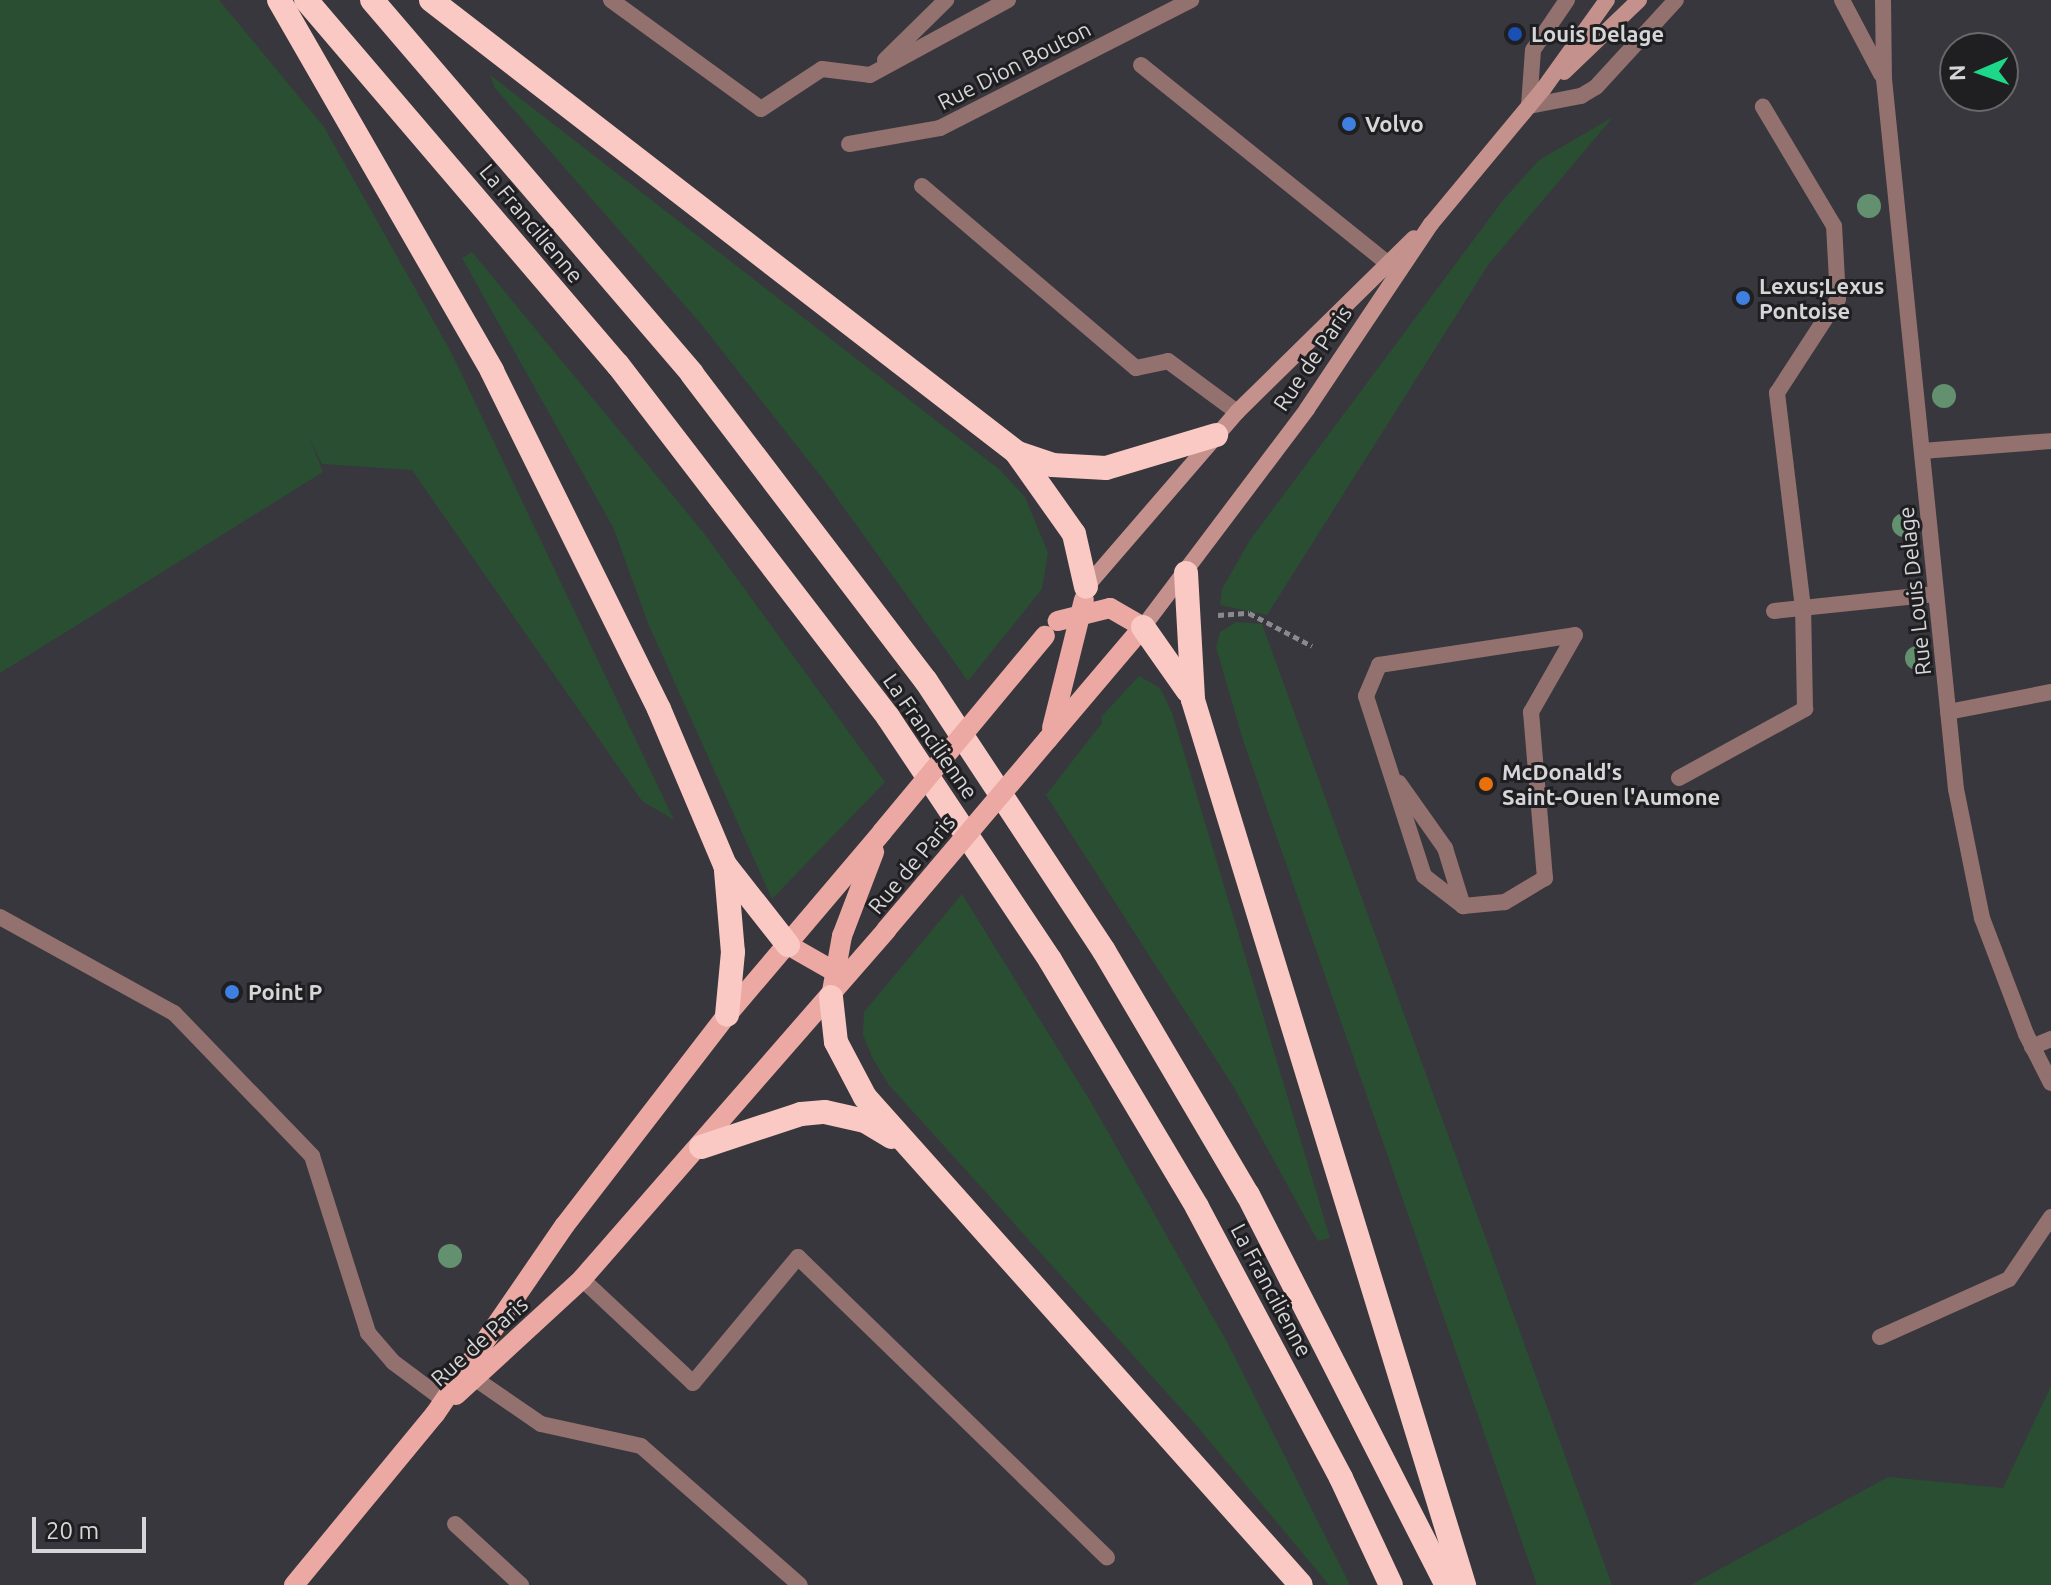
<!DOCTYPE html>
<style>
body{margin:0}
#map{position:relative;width:2051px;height:1585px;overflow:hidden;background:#38373d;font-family:Ubuntu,sans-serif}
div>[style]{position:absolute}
.green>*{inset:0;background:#2a4e32}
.path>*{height:5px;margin-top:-2.5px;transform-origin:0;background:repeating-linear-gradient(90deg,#8a898e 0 6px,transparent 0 10px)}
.lane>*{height:16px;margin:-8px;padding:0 8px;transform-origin:8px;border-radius:8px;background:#93716e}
.street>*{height:16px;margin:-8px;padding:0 8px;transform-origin:8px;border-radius:8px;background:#93716e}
.secondary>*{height:16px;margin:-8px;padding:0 8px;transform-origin:8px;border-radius:8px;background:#c5918c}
.primary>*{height:20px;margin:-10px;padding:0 10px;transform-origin:10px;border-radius:10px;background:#eca9a3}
.highway>*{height:24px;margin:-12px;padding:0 12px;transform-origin:12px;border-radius:12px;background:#fac9c4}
.primary-bridge>*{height:20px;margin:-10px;padding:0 10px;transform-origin:10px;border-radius:10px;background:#eca9a3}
.trees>*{width:24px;height:24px;margin:-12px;border-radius:50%;background:#63916f}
.dots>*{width:22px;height:22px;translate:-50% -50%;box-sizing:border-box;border:4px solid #1f1f21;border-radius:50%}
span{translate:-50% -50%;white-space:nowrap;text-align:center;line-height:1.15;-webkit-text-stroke:6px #1f1f21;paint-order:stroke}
.poi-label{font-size:22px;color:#d6d6d9;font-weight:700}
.left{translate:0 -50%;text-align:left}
.street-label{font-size:22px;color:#d6d6d9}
.north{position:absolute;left:1939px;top:32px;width:80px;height:80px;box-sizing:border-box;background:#1f1f21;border:2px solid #68686b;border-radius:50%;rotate:268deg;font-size:22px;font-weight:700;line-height:32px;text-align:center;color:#d6d6d9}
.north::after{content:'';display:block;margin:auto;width:28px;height:36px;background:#1dd888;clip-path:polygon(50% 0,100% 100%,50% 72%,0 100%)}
.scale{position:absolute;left:32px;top:1517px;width:114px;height:36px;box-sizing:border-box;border:4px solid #d6d6d9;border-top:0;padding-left:10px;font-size:24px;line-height:28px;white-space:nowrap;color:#d6d6d9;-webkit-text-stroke:6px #1f1f21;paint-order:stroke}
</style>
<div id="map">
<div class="green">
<div style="clip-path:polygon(0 0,219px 0,324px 127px,451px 352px,674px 820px,642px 801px,412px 470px,322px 464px,309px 437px,323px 472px,0 673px)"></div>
<div style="clip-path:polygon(490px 75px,1000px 470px,1025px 497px,1048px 553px,1042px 589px,968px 681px,827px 484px,701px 324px,495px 88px)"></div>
<div style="clip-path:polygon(1613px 117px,1488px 265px,1267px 615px,1220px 605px,1222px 589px,1250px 540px,1504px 199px,1539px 160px)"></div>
<div style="clip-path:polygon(472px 252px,703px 532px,885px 782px,772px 899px,648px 623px,613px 527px,462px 258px)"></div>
<div style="clip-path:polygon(1236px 622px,1262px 624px,1612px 1585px,1537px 1585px,1243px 740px,1216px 647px,1220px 632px)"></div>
<div style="clip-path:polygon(1139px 676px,1160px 688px,1172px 713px,1330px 1238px,1318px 1241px,1232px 1084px,1046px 795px,1102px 723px,1101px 717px)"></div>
<div style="clip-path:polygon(962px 894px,1092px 1104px,1227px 1342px,1350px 1585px,1329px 1585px,1196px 1425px,889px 1085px,873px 1059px,863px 1035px,864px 1012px)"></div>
<div style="clip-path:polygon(2051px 1386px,2051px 1585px,1691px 1585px,1888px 1477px,2003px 1488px)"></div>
</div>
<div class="path">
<div style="left:1218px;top:615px;width:31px;rotate:-4deg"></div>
<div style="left:1249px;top:613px;width:71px;rotate:27.6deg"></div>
</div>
<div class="lane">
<div style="left:611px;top:0;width:185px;rotate:36deg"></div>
<div style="left:761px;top:109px;width:73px;rotate:-33.3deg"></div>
<div style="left:822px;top:69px;width:48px;rotate:7.1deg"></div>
<div style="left:870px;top:75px;width:157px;rotate:-28.5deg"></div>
<div style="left:1567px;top:0;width:60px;rotate:124.2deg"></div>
<div style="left:1533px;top:50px;width:56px;rotate:94.1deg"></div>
<div style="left:1529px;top:106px;width:53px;rotate:-10.9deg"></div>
<div style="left:1581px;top:96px;width:17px;rotate:-31deg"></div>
<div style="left:1596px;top:87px;width:118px;rotate:-47.4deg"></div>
<div style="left:885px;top:60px;width:86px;rotate:-44.5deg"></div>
<div style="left:1141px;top:65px;width:314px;rotate:38.8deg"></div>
<div style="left:922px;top:186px;width:281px;rotate:40.4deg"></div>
<div style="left:1136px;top:368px;width:33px;rotate:-12deg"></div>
<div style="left:1168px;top:361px;width:86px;rotate:36.5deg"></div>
<div style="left:1922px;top:451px;width:129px;rotate:-4.4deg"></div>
<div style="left:1774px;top:611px;width:163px;rotate:-6deg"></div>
<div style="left:1575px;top:635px;width:89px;rotate:119.7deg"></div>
<div style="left:1531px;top:712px;width:167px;rotate:85.2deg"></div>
<div style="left:1545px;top:878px;width:47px;rotate:149deg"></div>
<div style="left:1505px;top:902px;width:42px;rotate:174.6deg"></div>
<div style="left:1463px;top:906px;width:49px;rotate:-142.4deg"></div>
<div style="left:1424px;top:876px;width:189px;rotate:-107.9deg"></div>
<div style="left:1366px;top:696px;width:34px;rotate:-67deg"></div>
<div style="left:1379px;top:665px;width:198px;rotate:-8.7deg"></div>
<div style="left:1948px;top:712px;width:105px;rotate:-11deg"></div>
<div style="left:1679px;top:778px;width:144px;rotate:-28.7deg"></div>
<div style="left:1805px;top:709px;width:101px;rotate:-91.1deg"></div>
<div style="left:1803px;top:608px;width:217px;rotate:-96.9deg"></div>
<div style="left:1777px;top:393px;width:112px;rotate:-57deg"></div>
<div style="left:1838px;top:299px;width:73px;rotate:-93.1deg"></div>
<div style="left:1834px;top:226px;width:139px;rotate:-120.8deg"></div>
<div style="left:1399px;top:783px;width:80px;rotate:54.7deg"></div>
<div style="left:1445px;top:848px;width:61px;rotate:72.8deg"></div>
<div style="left:0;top:917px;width:199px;rotate:28.9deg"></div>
<div style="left:174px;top:1013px;width:199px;rotate:46deg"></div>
<div style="left:312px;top:1156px;width:186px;rotate:72.4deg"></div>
<div style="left:368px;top:1333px;width:38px;rotate:49deg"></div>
<div style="left:393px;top:1362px;width:64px;rotate:36.7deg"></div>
<div style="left:2032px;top:1047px;width:21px;rotate:-23deg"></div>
<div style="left:582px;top:1279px;width:152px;rotate:43.1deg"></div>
<div style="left:693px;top:1383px;width:164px;rotate:-50.2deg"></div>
<div style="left:798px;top:1257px;width:431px;rotate:44.2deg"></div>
<div style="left:1880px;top:1337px;width:141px;rotate:-24.2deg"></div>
<div style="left:2009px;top:1279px;width:75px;rotate:-55.9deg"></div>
<div style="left:474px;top:1378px;width:81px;rotate:34.5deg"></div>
<div style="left:541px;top:1424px;width:102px;rotate:12.4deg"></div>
<div style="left:641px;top:1446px;width:211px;rotate:41.2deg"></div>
<div style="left:455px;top:1524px;width:90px;rotate:42.7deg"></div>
</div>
<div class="street">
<div style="left:1842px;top:0;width:84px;rotate:62.2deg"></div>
<div style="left:1883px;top:0;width:79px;rotate:89.3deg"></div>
<div style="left:1884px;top:79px;width:714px;rotate:84.21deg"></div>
<div style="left:1956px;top:789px;width:132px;rotate:78.6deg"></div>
<div style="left:1982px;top:918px;width:124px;rotate:69.2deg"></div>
<div style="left:2026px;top:1034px;width:55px;rotate:63deg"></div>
<div style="left:849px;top:144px;width:92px;rotate:-10deg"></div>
<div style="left:940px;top:128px;width:282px;rotate:-27deg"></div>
</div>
<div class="secondary">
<div style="left:1564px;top:72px;width:104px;rotate:-43.8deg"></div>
<div style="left:1086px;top:587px;width:231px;rotate:-49.2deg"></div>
<div style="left:1237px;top:412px;width:248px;rotate:-44.5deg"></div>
<div style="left:1143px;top:627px;width:273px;rotate:-53deg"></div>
<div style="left:1307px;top:409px;width:223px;rotate:-56.2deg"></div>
<div style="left:1431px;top:224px;width:177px;rotate:-50.3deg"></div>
<div style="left:1544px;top:88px;width:108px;rotate:-54.4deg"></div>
</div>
<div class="primary">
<div style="left:1052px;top:728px;width:132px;rotate:-76deg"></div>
<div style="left:1048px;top:739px;width:147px;rotate:-49.7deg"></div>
<div style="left:1143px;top:627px;width:38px;rotate:-150deg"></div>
<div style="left:1110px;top:608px;width:54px;rotate:166deg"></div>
<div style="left:788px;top:945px;width:64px;rotate:29.7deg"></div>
<div style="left:831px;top:997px;width:62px;rotate:-79.8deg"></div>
<div style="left:842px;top:936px;width:90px;rotate:-69.1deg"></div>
<div style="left:456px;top:1395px;width:171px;rotate:-42.6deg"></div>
<div style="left:582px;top:1279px;width:463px;rotate:-48.9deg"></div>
<div style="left:294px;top:1585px;width:222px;rotate:-50.5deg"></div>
<div style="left:435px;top:1414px;width:229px;rotate:-55.5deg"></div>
<div style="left:565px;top:1225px;width:265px;rotate:-52.4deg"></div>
<div style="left:727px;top:1015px;width:240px;rotate:-49.7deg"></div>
</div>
<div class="highway">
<div style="left:279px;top:0;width:428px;rotate:60.1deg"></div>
<div style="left:492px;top:371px;width:377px;rotate:63.7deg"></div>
<div style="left:659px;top:709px;width:169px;rotate:67.1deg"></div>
<div style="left:725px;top:865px;width:102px;rotate:51.8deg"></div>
<div style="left:306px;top:0;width:480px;rotate:49.5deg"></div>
<div style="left:618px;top:365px;width:444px;rotate:52.5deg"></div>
<div style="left:888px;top:717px;width:292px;rotate:56.3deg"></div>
<div style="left:1050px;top:960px;width:287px;rotate:59.2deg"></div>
<div style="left:1197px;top:1207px;width:307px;rotate:62deg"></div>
<div style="left:1341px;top:1478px;width:118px;rotate:65deg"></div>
<div style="left:372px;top:0;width:492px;rotate:49.4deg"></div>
<div style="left:692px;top:374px;width:386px;rotate:52.7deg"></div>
<div style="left:926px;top:681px;width:323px;rotate:56.6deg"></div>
<div style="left:1104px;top:951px;width:283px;rotate:59.5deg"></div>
<div style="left:1248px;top:1195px;width:438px;rotate:63deg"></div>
<div style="left:431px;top:0;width:739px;rotate:37.69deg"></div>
<div style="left:1016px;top:452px;width:100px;rotate:54.7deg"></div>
<div style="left:1074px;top:534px;width:54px;rotate:77.2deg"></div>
<div style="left:1018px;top:453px;width:36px;rotate:19deg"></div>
<div style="left:1052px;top:465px;width:54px;rotate:3.2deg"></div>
<div style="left:1106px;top:468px;width:115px;rotate:-16.7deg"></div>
<div style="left:1186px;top:573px;width:127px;rotate:86.8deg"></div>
<div style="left:1193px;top:700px;width:926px;rotate:72.97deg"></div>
<div style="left:1143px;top:627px;width:78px;rotate:54.9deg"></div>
<div style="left:726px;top:871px;width:81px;rotate:85.1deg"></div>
<div style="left:733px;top:952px;width:63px;rotate:95.4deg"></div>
<div style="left:831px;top:997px;width:45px;rotate:83.7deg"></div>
<div style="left:836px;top:1042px;width:62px;rotate:62.2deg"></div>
<div style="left:865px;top:1097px;width:654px;rotate:48.22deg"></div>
<div style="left:701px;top:1147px;width:105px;rotate:-18.3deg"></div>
<div style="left:801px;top:1114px;width:24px;rotate:-5deg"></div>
<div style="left:825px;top:1112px;width:41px;rotate:12.7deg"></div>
<div style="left:865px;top:1121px;width:31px;rotate:31deg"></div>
</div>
<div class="primary-bridge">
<div style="left:882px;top:832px;width:255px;rotate:-50.3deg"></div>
<div style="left:886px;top:930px;width:250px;rotate:-49.7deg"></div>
</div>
<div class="trees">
<div style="left:1869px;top:206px"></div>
<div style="left:1944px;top:396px"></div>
<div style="left:1904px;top:525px"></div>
<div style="left:1917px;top:658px"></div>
<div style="left:450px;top:1256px"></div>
</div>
<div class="dots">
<div style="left:1515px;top:34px;background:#1a4fb4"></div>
<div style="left:1349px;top:124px;background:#3f7fe0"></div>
<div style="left:1743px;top:298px;background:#3f7fe0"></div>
<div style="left:1486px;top:784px;background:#e8710a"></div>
<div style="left:232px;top:992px;background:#3f7fe0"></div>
</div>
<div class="poi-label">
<span class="left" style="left:1531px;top:34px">Louis Delage</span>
<span class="left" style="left:1365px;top:124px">Volvo</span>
<span class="left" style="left:1759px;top:298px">Lexus;Lexus<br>Pontoise</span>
<span class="left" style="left:1502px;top:784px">McDonald's<br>Saint-Ouen l'Aumone</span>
<span class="left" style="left:248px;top:992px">Point P</span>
</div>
<div class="street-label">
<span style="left:1014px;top:65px;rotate:-27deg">Rue Dion Bouton</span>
<span style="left:532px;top:223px;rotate:50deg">La Francilienne</span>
<span style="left:1312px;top:358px;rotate:-56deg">Rue de Paris</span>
<span style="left:1914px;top:591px;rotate:-96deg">Rue Louis Delage</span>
<span style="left:931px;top:736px;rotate:55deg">La Francilienne</span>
<span style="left:911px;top:864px;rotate:-50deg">Rue de Paris</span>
<span style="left:1272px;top:1290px;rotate:62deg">La Francilienne</span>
<span style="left:479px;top:1341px;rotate:-42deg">Rue de Paris</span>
</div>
<div class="north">N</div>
<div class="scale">20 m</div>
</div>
